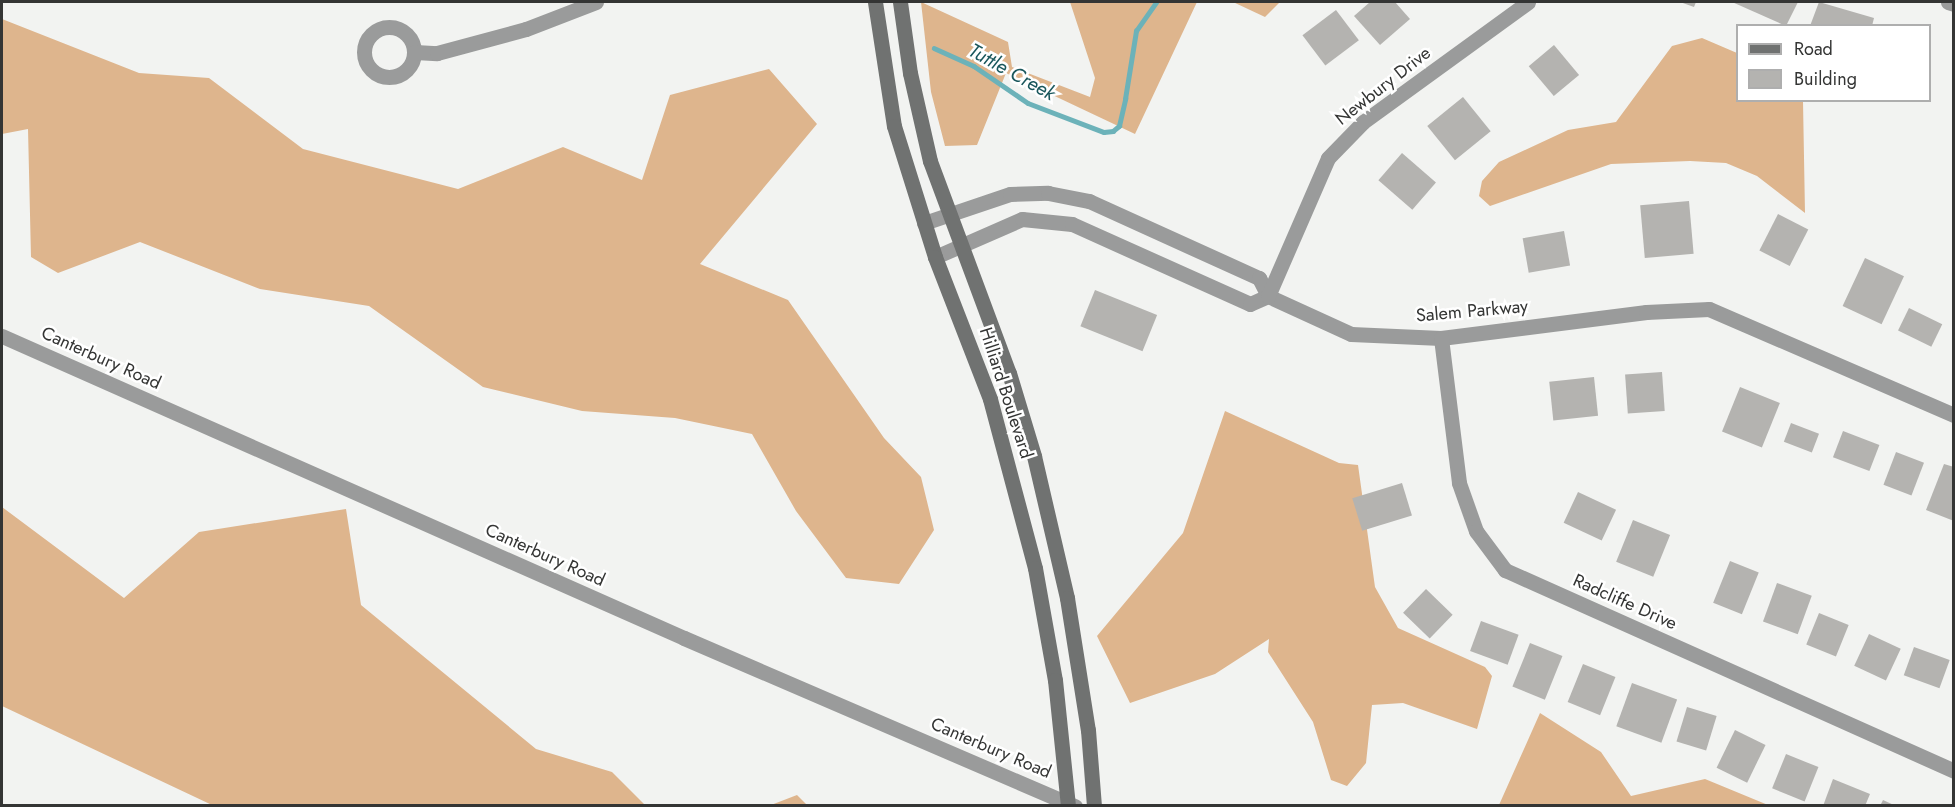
<!DOCTYPE html>
<style>
body{margin:0}
#map{position:relative;width:1955px;height:807px;overflow:hidden;background:#f2f3f1;font-family:Jost,sans-serif}
div>[style]{position:absolute}
.forest>*{inset:0;background:#deb58d}
.stream>*{height:4.5px;margin:-2.25px;padding:0 2.25px;transform-origin:2.25px;border-radius:2.25px;background:#6cb2b9}
.building>*{inset:0;background:#b4b3b0;transform-origin:0 0}
.minor>*{height:15px;margin:-7.5px;padding:0 7.5px;transform-origin:7.5px;border-radius:7.5px;background:#9a9b9b}
.minor>.ring{margin:-7.5px;padding:0;box-sizing:content-box;background:none;border:15px solid #9a9b9b;border-radius:50%}
.tertiary>*{height:15px;margin:-7.5px;padding:0 7.5px;transform-origin:7.5px;border-radius:7.5px;background:#9a9b9b}
.secondary>*{height:15px;margin:-7.5px;padding:0 7.5px;transform-origin:7.5px;border-radius:7.5px;background:#707271}
span{translate:-50% -50%;white-space:nowrap;text-align:center;line-height:1.15;-webkit-text-stroke:5px #fff;paint-order:stroke}
.street-label{font-size:18px;color:#343534}
.water-label{font-size:20px;color:#1a575c;font-style:italic}
.frame{position:absolute;inset:0;border:3px solid #343534;pointer-events:none}
.legend{position:absolute;left:1736px;top:24px;width:195px;height:78px;box-sizing:border-box;background:#fff;border:2px solid #aeaeae;margin:0;padding:8px 10px;list-style:none;font-size:18px;color:#343534}
.legend li{display:flex;align-items:center;gap:12px;height:30px}
.legend b{width:30px;border:2px solid #aeaeae}
</style>
<div id="map">
<div class="forest">
<div style="clip-path:polygon(921px 2px,1008px 42px,1012px 67px,1090px 97px,1095px 78px,1070px 2px,1197px 2px,1135px 134px,1006px 73px,977px 145px,945px 146px,931px 92px)"></div>
<div style="clip-path:polygon(1233px 2px,1280px 2px,1265px 17px)"></div>
<div style="clip-path:polygon(2px 19px,139px 73px,209px 78px,303px 149px,458px 189px,563px 147px,642px 180px,670px 95px,769px 69px,817px 124px,700px 264px,788px 300px,884px 438px,921px 477px,934px 530px,899px 584px,846px 578px,796px 511px,752px 434px,675px 418px,582px 411px,483px 387px,369px 306px,260px 289px,140px 242px,58px 273px,31px 257px,28px 129px,2px 134px)"></div>
<div style="clip-path:polygon(1702px 38px,1737px 53px,1738px 100px,1803px 101px,1805px 213px,1757px 176px,1726px 163px,1690px 161px,1611px 164px,1490px 206px,1479px 196px,1482px 181px,1499px 162px,1568px 130px,1616px 122px,1672px 46px)"></div>
<div style="clip-path:polygon(1225px 411px,1339px 463px,1358px 465px,1375px 587px,1398px 628px,1485px 667px,1492px 676px,1477px 729px,1403px 703px,1372px 705px,1366px 763px,1347px 786px,1331px 780px,1313px 722px,1268px 652px,1269px 639px,1215px 674px,1130px 703px,1097px 636px,1183px 533px)"></div>
<div style="clip-path:polygon(2px 507px,124px 598px,199px 532px,346px 509px,361px 605px,536px 749px,612px 772px,645px 805px,212px 805px,2px 706px)"></div>
<div style="clip-path:polygon(1540px 713px,1601px 752px,1631px 796px,1705px 779px,1768px 805px,1499px 805px)"></div>
<div style="clip-path:polygon(797px 795px,807px 805px,771px 805px)"></div>
</div>
<div class="stream">
<div style="left:934px;top:48px;width:44px;rotate:24.2deg"></div>
<div style="left:974px;top:66px;width:65px;rotate:34.4deg"></div>
<div style="left:1028px;top:103px;width:81px;rotate:20.9deg"></div>
<div style="left:1104px;top:132px;width:9px;rotate:-6deg"></div>
<div style="left:1113px;top:131px;width:8px;rotate:-40deg"></div>
<div style="left:1119px;top:126px;width:28px;rotate:-77deg"></div>
<div style="left:1125px;top:99px;width:69px;rotate:-80.8deg"></div>
<div style="left:1136px;top:31px;width:35px;rotate:-55deg"></div>
</div>
<div class="building">
<div style="clip-path:polygon(1370px 2px,1395px 2px,1410px 19px,1380px 45px,1354px 16px)"></div>
<div style="clip-path:polygon(1680px 2px,1696px 2px,1694px 7px)"></div>
<div style="clip-path:polygon(1732px 2px,1798px 2px,1786px 26px)"></div>
<div style="clip-path:polygon(1819px 2px,1874px 18px,1872px 26px,1810px 26px)"></div>
<div style="left:1336px;top:10px;width:38px;height:42px;rotate:53deg"></div>
<div style="left:1554px;top:45px;width:39px;height:33px;rotate:50deg"></div>
<div style="left:1463px;top:97px;width:44px;height:46px;rotate:51deg"></div>
<div style="left:1402px;top:153px;width:45px;height:36px;rotate:41deg"></div>
<div style="left:1689px;top:201px;width:53px;height:49px;rotate:85deg"></div>
<div style="left:1778px;top:214px;width:34px;height:41px;rotate:27deg"></div>
<div style="left:1564px;top:231px;width:35px;height:42px;rotate:80deg"></div>
<div style="left:1865px;top:258px;width:43px;height:53px;rotate:25deg"></div>
<div style="left:1095px;top:290px;width:67px;height:39px;rotate:22deg"></div>
<div style="left:1909px;top:308px;width:37px;height:25px;rotate:26deg"></div>
<div style="left:1662px;top:372px;width:39px;height:37px;rotate:86deg"></div>
<div style="left:1594px;top:377px;width:39px;height:45px;rotate:84deg"></div>
<div style="left:1740px;top:387px;width:43px;height:48px;rotate:22deg"></div>
<div style="left:1791px;top:423px;width:30px;height:20px;rotate:21deg"></div>
<div style="left:1843px;top:431px;width:39px;height:28px;rotate:21deg"></div>
<div style="left:1896px;top:452px;width:30px;height:35px;rotate:21deg"></div>
<div style="clip-path:polygon(1944px 464px,1954px 467px,1954px 521px,1926px 510px)"></div>
<div style="left:1402px;top:483px;width:34px;height:52px;rotate:73deg"></div>
<div style="left:1578px;top:492px;width:42px;height:34px;rotate:25deg"></div>
<div style="left:1633px;top:520px;width:40px;height:45px;rotate:22deg"></div>
<div style="left:1730px;top:561px;width:31px;height:45px;rotate:22deg"></div>
<div style="left:1777px;top:583px;width:37px;height:41px;rotate:20deg"></div>
<div style="left:1426px;top:589px;width:37px;height:33px;rotate:44deg"></div>
<div style="left:1819px;top:613px;width:32px;height:34px;rotate:22deg"></div>
<div style="left:1481px;top:621px;width:40px;height:32px;rotate:20deg"></div>
<div style="left:1869px;top:634px;width:35px;height:35px;rotate:25deg"></div>
<div style="left:1530px;top:643px;width:35px;height:47px;rotate:22deg"></div>
<div style="left:1914px;top:647px;width:38px;height:30px;rotate:20deg"></div>
<div style="left:1583px;top:664px;width:35px;height:41px;rotate:22deg"></div>
<div style="left:1632px;top:683px;width:48px;height:46px;rotate:20deg"></div>
<div style="left:1687px;top:707px;width:31px;height:36px;rotate:17deg"></div>
<div style="left:1735px;top:730px;width:34px;height:42px;rotate:26deg"></div>
<div style="left:1786px;top:754px;width:35px;height:37px;rotate:22deg"></div>
<div style="clip-path:polygon(1833px 779px,1870px 794px,1865px 806px,1823px 806px)"></div>
<div style="clip-path:polygon(1883px 800px,1896px 806px,1880px 806px)"></div>
</div>
<div class="minor">
<div style="left:1948px;top:2px;width:6px;rotate:18deg"></div>
<div class="ring" style="left:364px;top:27px;width:35px;height:35px"></div>
<div style="left:415px;top:52px;width:22px;rotate:3deg"></div>
<div style="left:437px;top:53px;width:92px;rotate:-15.1deg"></div>
<div style="left:526px;top:29px;width:75px;rotate:-21.1deg"></div>
<div style="left:924px;top:223px;width:91px;rotate:-18.6deg"></div>
<div style="left:1010px;top:194px;width:38px;rotate:-2deg"></div>
<div style="left:1048px;top:193px;width:42px;rotate:11deg"></div>
<div style="left:1089px;top:201px;width:187px;rotate:24.4deg"></div>
<div style="left:1259px;top:278px;width:20px;rotate:63deg"></div>
<div style="left:935px;top:257px;width:95px;rotate:-23.6deg"></div>
<div style="left:1022px;top:219px;width:50px;rotate:5.7deg"></div>
<div style="left:1072px;top:224px;width:195px;rotate:24.2deg"></div>
<div style="left:1250px;top:304px;width:20px;rotate:-24deg"></div>
<div style="left:1268px;top:296px;width:91px;rotate:24.6deg"></div>
<div style="left:1351px;top:334px;width:90px;rotate:2.5deg"></div>
<div style="left:1441px;top:338px;width:207px;rotate:-7.2deg"></div>
<div style="left:1646px;top:312px;width:63px;rotate:-2.7deg"></div>
<div style="left:1709px;top:309px;width:267px;rotate:23.4deg"></div>
<div style="left:1268px;top:296px;width:150px;rotate:-66.5deg"></div>
<div style="left:1328px;top:158px;width:50px;rotate:-45.8deg"></div>
<div style="left:1363px;top:122px;width:204px;rotate:-36deg"></div>
<div style="left:1441px;top:338px;width:146px;rotate:82.9deg"></div>
<div style="left:1459px;top:483px;width:51px;rotate:70.5deg"></div>
<div style="left:1476px;top:531px;width:49px;rotate:53.4deg"></div>
<div style="left:1505px;top:570px;width:492px;rotate:24.1deg"></div>
</div>
<div class="tertiary">
<div style="left:2px;top:336px;width:746px;rotate:23.88deg"></div>
<div style="left:684px;top:638px;width:426px;rotate:23.3deg"></div>
</div>
<div class="secondary">
<div style="left:875px;top:2px;width:125px;rotate:81.3deg"></div>
<div style="left:894px;top:126px;width:137px;rotate:72.6deg"></div>
<div style="left:935px;top:257px;width:152px;rotate:68.8deg"></div>
<div style="left:990px;top:399px;width:175px;rotate:75.1deg"></div>
<div style="left:1035px;top:568px;width:114px;rotate:79.9deg"></div>
<div style="left:1055px;top:680px;width:127px;rotate:84.1deg"></div>
<div style="left:900px;top:2px;width:72px;rotate:82deg"></div>
<div style="left:910px;top:73px;width:90px;rotate:77.2deg"></div>
<div style="left:930px;top:161px;width:226px;rotate:69.6deg"></div>
<div style="left:1009px;top:373px;width:87px;rotate:73.2deg"></div>
<div style="left:1034px;top:456px;width:146px;rotate:76.9deg"></div>
<div style="left:1067px;top:598px;width:134px;rotate:81deg"></div>
<div style="left:1088px;top:730px;width:76px;rotate:85.5deg"></div>
</div>
<div class="street-label">
<span style="left:1383px;top:86px;rotate:-38deg">Newbury Drive</span>
<span style="left:1472px;top:311px;rotate:-5deg">Salem Parkway</span>
<span style="left:101px;top:358px;rotate:24deg">Canterbury Road</span>
<span style="left:1006px;top:393px;rotate:72deg">Hilliard Boulevard</span>
<span style="left:545px;top:555px;rotate:24deg">Canterbury Road</span>
<span style="left:1625px;top:602px;rotate:24deg">Radcliffe Drive</span>
<span style="left:991px;top:748px;rotate:23deg">Canterbury Road</span>
</div>
<div class="water-label">
<span style="left:1012px;top:72px;rotate:29deg">Tuttle Creek</span>
</div>
<div class="frame"></div>
<ul class="legend">
<li><b style="height:8px;background:#707271"></b>Road</li>
<li><b style="height:16px;background:#b4b3b0"></b>Building</li>
</ul>
</div>
